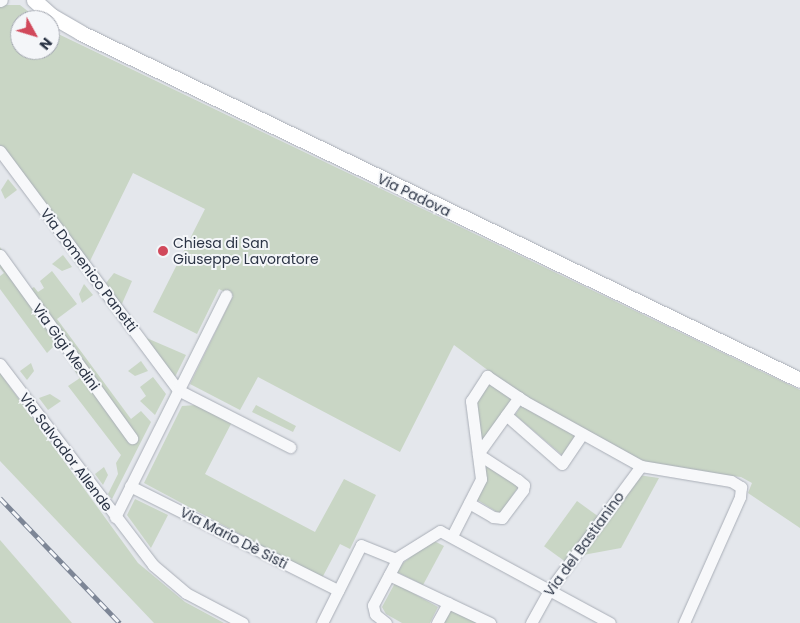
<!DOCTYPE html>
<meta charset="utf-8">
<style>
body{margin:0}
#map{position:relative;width:800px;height:623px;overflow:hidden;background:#e4e7ec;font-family:Poppins,sans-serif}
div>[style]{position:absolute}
.green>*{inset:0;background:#c9d6c5;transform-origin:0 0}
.roads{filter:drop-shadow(0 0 1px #a9aeb7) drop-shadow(0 0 1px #a9aeb7)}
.minor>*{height:11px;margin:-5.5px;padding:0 5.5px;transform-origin:5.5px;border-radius:5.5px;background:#f7f8fa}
.major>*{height:15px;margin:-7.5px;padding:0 7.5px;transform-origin:7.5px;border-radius:7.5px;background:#fff}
.rail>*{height:5px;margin-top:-2.5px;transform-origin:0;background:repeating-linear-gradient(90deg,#f4f6f9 0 9px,#7d8696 0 18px);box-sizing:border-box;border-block:1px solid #7d8696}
.dots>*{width:14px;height:14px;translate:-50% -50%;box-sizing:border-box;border:2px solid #f4f6f9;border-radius:50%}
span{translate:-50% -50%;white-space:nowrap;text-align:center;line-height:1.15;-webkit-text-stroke:4px #f4f6f9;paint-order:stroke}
.street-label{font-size:14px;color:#2b3445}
.poi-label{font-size:14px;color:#2b3445}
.left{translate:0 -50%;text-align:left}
.north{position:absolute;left:10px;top:10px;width:50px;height:50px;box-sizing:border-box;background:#f4f6f9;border:1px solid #a4a8b1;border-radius:50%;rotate:129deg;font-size:14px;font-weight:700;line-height:20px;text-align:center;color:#2b3445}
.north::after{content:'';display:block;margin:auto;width:18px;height:22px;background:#d1495b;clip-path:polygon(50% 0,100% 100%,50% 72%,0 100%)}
</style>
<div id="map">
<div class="green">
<div style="clip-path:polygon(0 5px,20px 5px,39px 20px,20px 20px,20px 50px,50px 50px,50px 30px,800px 390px,800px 528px,748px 493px,752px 483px,741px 477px,642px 465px,521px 395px,454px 345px,400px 452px,258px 377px,240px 410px,190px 384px,233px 296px,219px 289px,197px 334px,153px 312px,205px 209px,133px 173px,89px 263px,0 145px)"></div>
<div style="clip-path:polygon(8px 179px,17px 190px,5px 199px,1px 190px)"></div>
<div style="clip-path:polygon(0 247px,31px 289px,34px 287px,38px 292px,44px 288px,40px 281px,52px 271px,77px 304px,57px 319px,131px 419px,141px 411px,151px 422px,112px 499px,108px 494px,118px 474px,116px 463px,121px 455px,68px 386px,80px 378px,71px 366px,77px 362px,58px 342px,47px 353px,0 289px,0 276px,4px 273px,0 268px)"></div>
<div style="clip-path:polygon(63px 255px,72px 267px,62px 271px,52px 264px)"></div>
<div style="clip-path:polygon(114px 273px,132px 281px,121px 306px,106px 283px)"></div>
<div style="clip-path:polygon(84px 284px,93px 295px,82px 303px,79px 294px)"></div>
<div style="clip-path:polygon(142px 336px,186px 355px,174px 379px)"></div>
<div style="clip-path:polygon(141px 361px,148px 371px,135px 376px,128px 371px)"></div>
<div style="clip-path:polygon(31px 363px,34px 371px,27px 380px,20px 371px)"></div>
<div style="clip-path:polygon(0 373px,138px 563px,185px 602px,224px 623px,154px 623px,0 461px)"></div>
<div style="clip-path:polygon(153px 377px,166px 394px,155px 415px,140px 401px,146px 396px,140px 387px)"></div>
<div style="clip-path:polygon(490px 382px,514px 398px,480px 444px,476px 402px)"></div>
<div style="clip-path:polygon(50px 394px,61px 401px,48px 410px,39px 398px)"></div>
<div style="clip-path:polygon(196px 405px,232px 422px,205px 474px,315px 532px,344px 479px,376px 495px,350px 549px,340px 544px,322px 578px,144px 483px,182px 406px)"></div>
<div style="clip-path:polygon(256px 405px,296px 426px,293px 432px,252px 412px)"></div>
<div style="clip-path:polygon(521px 406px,575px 436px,562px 455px,515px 415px)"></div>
<div style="clip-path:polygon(486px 465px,519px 486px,500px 514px,476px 499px,485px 481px)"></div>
<div style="clip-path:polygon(104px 467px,108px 475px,103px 485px,95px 474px)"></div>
<div style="clip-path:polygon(638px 475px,659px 478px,621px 548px,583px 555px)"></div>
<div style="clip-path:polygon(135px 499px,168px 515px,151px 548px,127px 515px)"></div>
<div style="left:577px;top:501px;width:26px;height:56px;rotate:36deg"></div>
<div style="clip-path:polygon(0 540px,72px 623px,0 623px)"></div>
<div style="clip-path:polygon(432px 540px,444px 546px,423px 585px,397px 572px,403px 563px)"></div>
<div style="clip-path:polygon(395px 583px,438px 607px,430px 623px,402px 623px,386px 614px,382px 607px)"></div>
<div style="clip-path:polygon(450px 608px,482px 623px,443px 623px)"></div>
</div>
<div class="roads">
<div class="minor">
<div style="left:0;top:1px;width:2px;rotate:-27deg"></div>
<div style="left:0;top:151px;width:298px;rotate:53.3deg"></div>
<div style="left:178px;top:390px;width:126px;rotate:27deg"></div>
<div style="left:0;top:255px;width:226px;rotate:54.2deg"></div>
<div style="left:0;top:364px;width:253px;rotate:52.7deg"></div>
<div style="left:153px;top:565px;width:43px;rotate:40.3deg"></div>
<div style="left:186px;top:593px;width:64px;rotate:27.8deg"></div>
<div style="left:506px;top:415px;width:74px;rotate:41.2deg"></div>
<div style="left:562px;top:464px;width:36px;rotate:-56deg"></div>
<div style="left:130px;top:486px;width:233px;rotate:26.6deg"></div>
<div style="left:469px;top:503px;width:28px;rotate:30deg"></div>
<div style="left:493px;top:517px;width:9px;rotate:6deg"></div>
<div style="left:502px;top:518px;width:35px;rotate:-53deg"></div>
<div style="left:523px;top:490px;width:5px;rotate:-79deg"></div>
<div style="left:524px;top:485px;width:8px;rotate:-140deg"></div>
<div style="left:518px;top:480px;width:48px;rotate:-147deg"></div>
<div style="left:478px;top:454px;width:70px;rotate:-54.3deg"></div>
<div style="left:115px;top:517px;width:248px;rotate:-63.4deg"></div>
<div style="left:452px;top:536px;width:64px;rotate:-63deg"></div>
<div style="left:481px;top:479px;width:79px;rotate:-97.3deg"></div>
<div style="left:471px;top:401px;width:30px;rotate:-57deg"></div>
<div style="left:487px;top:376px;width:45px;rotate:34deg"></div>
<div style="left:524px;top:401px;width:134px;rotate:29.1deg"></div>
<div style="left:641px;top:466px;width:91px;rotate:9.5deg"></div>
<div style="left:731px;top:481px;width:12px;rotate:31deg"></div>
<div style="left:741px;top:487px;width:10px;rotate:96deg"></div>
<div style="left:740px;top:497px;width:138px;rotate:114deg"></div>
<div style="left:389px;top:575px;width:112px;rotate:25.4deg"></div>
<div style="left:322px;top:623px;width:87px;rotate:-63.4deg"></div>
<div style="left:361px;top:545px;width:37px;rotate:22deg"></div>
<div style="left:395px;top:559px;width:53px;rotate:-31.9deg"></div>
<div style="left:440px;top:531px;width:193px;rotate:28.4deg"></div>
<div style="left:386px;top:623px;width:14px;rotate:-141deg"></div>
<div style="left:375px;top:614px;width:9px;rotate:-103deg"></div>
<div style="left:373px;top:605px;width:53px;rotate:-62deg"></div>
<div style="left:437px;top:623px;width:23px;rotate:-61deg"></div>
<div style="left:531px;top:623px;width:39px;rotate:-61deg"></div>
<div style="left:550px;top:589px;width:153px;rotate:-53.5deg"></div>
</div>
<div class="major">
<div style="left:34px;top:0;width:24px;rotate:42deg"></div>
<div style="left:52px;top:16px;width:34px;rotate:30deg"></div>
<div style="left:81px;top:33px;width:798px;rotate:25.76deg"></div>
</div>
</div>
<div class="rail">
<div style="left:0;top:498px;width:173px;rotate:46.2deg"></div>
</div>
<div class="dots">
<div style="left:163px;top:251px;background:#d1495b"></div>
</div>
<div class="street-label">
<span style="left:414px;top:195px;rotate:26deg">Via Padova</span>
<span style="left:89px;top:270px;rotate:53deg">Via Domenico Panetti</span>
<span style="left:66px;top:347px;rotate:54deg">Via Gigi Medini</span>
<span style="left:66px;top:452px;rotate:53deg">Via Salvador Allende</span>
<span style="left:234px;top:538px;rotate:27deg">Via Mario Dè Sisti</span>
<span style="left:584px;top:544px;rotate:-54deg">Via del Bastianino</span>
</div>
<div class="poi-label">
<span class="left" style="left:173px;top:251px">Chiesa di San<br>Giuseppe Lavoratore</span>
</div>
<div class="north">N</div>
</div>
